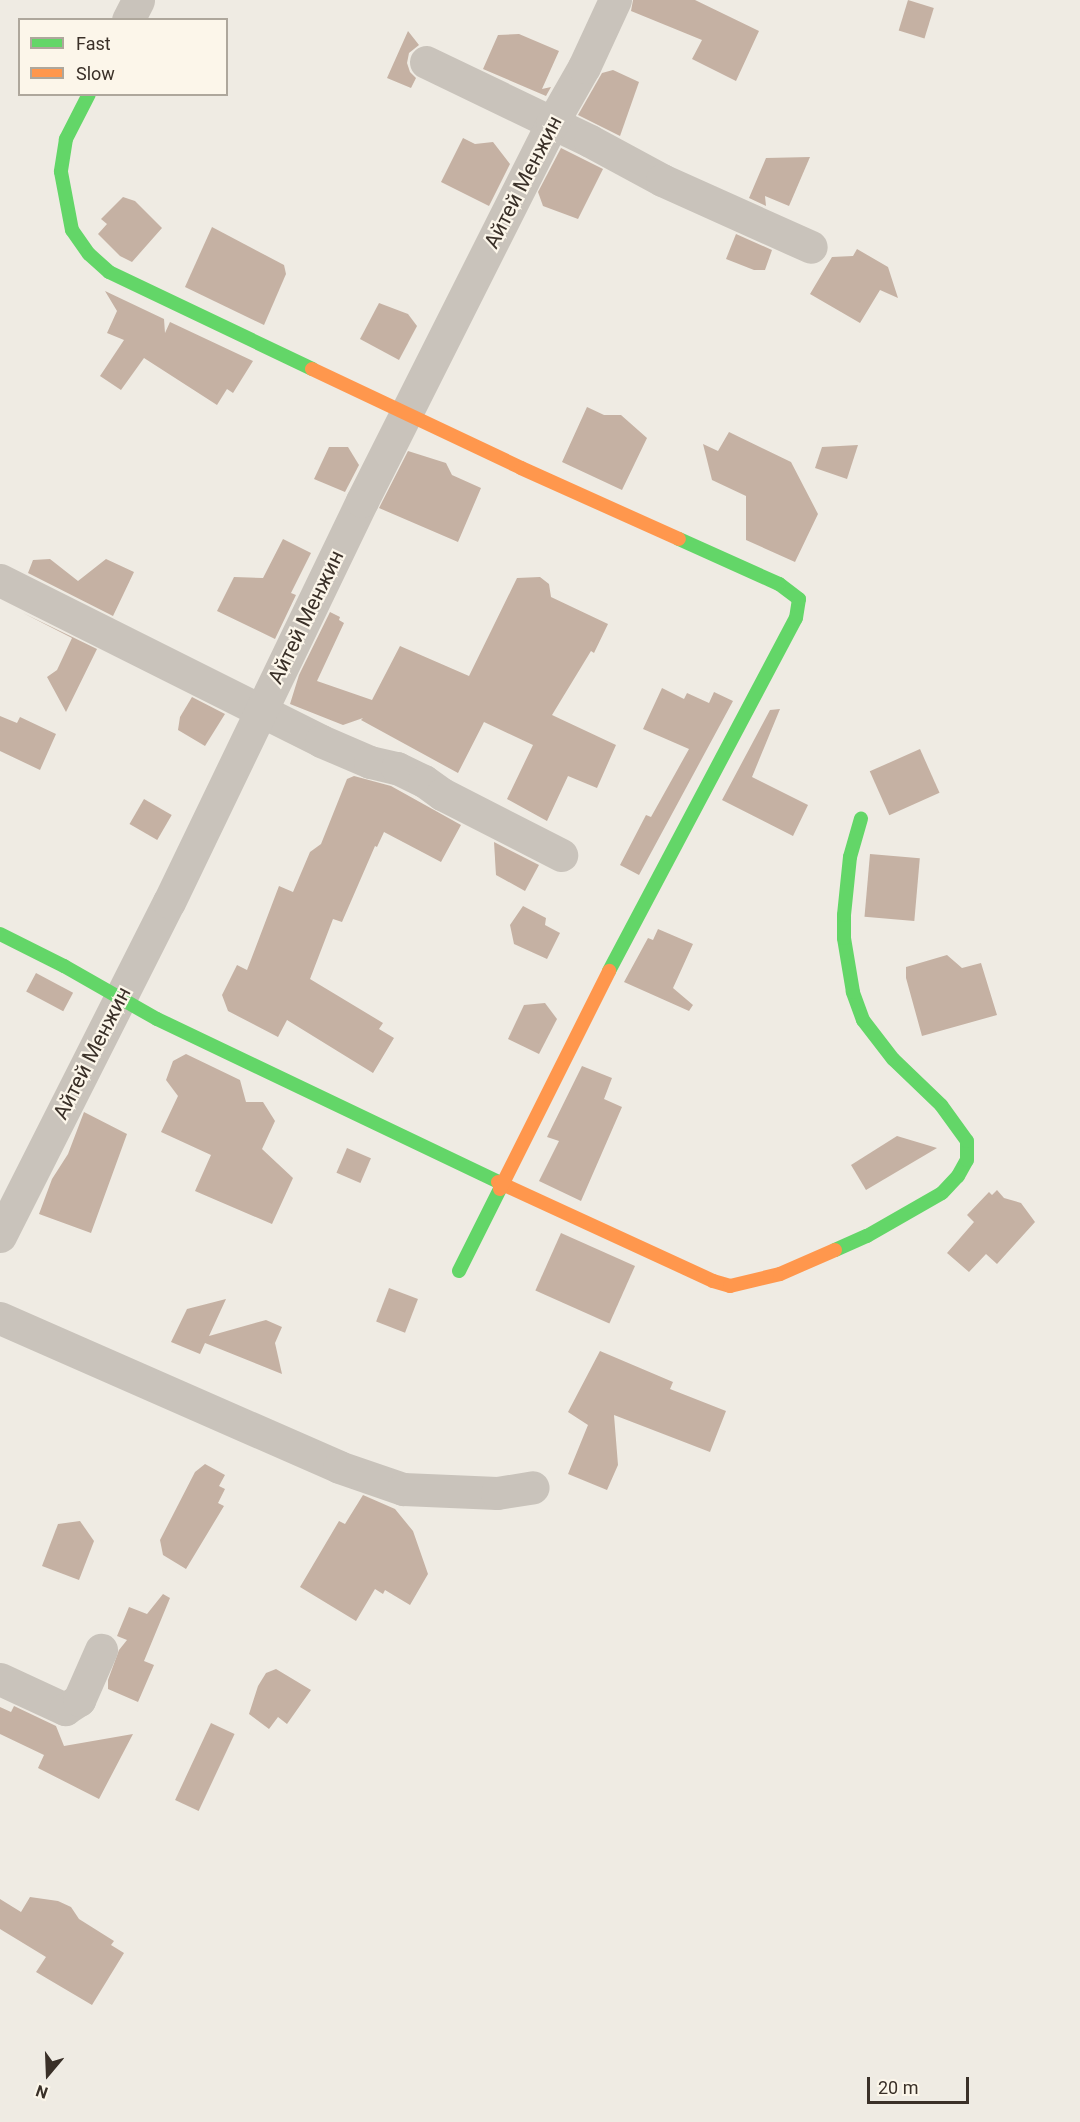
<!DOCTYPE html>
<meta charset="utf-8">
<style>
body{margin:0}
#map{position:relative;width:1080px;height:2122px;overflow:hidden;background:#efebe3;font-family:Roboto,sans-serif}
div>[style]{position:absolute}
.building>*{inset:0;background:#c5b1a3;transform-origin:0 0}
.street>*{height:33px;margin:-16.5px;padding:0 16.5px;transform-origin:16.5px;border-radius:16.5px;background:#c9c3bb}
.fast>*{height:14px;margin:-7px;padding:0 7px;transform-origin:7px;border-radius:7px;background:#63d668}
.slow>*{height:14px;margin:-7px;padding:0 7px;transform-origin:7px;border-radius:7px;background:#ff974d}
span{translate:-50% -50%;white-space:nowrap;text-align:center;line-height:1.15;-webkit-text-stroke:4.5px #fcf6ea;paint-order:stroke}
.street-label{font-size:21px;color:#3a3028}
.legend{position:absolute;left:18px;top:18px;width:210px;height:78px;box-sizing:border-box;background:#fcf6ea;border:2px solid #aea79c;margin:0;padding:8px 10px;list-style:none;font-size:18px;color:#3a3028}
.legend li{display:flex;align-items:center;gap:12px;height:30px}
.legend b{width:30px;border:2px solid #aea79c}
.north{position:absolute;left:18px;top:2044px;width:60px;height:60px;-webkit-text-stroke:4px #fcf6ea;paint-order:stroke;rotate:199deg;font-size:16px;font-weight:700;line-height:24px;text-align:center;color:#3a3028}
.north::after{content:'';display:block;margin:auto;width:21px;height:27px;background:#3a3028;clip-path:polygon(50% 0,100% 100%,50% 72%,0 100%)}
.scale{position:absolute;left:867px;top:2077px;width:102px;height:27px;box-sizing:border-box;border:3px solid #3a3028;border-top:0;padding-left:8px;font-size:18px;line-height:21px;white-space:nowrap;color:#3a3028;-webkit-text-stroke:4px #fcf6ea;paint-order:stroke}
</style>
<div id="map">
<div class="building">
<div style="clip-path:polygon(633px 0,695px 0,759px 31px,736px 81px,692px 59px,702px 40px,631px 11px)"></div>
<div style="left:908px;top:0;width:27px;height:32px;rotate:17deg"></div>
<div style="clip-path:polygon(408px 31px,419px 45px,409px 53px,407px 63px,410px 72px,416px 78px,411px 88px,387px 78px)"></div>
<div style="clip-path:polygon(519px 34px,559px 51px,542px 89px,551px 87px,546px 96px,483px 69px,498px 35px)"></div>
<div style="clip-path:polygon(613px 70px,639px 82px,620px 136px,578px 115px,602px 73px)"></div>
<div style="clip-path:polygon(463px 138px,475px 144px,493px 142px,510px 164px,489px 206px,441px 182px)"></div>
<div style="clip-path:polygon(561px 148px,603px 169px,578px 219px,543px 206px,538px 192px)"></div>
<div style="clip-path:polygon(810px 157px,789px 206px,765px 196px,766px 206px,749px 198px,766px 158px)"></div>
<div style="clip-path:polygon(123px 197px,135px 201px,162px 228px,132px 262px,120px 256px,98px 234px,107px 224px,101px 219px)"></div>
<div style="clip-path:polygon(212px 227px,284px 265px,286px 274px,264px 325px,185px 287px)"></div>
<div style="clip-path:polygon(736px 234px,772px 250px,765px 270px,754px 270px,726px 259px)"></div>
<div style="clip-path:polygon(857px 249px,888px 267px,898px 298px,880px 290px,860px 323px,810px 294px,832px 257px,853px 256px)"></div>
<div style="clip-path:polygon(105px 291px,164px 319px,165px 333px,170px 322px,253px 361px,233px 393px,227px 389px,217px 405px,144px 358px,121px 390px,100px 376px,124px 340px,107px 333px,117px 311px)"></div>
<div style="clip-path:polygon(379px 303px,408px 314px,417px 326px,399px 360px,360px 339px)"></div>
<div style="clip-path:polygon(587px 407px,604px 415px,621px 415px,647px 438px,622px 490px,562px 462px)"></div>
<div style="clip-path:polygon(729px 432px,791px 462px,818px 514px,795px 562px,746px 540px,746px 496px,712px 480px,703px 444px,718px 451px)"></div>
<div style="clip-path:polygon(858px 445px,847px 479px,815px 468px,822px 447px)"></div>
<div style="clip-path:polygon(329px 447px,348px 447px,359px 465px,345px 492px,314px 479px)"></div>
<div style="clip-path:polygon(408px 451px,446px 463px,452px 475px,481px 488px,458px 542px,379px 508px)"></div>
<div style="clip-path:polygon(283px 539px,311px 553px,291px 593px,296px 595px,275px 639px,217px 611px,234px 577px,263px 578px)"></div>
<div style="clip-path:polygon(50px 559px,78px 581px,106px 559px,134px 572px,113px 616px,28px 573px,33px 560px)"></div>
<div style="clip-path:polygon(540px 577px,549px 584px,551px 597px,608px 624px,594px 653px,591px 651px,552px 715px,616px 745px,597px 788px,568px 776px,547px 821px,507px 799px,533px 745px,484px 722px,458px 773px,361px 720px,363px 718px,343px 725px,290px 704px,299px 675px,330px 612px,340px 617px,339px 620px,344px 623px,317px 681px,372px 700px,400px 646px,469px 676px,517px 578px)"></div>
<div style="clip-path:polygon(23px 613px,97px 649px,66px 712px,47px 677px,57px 670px,72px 638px)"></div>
<div style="clip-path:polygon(662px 688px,684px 699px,687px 693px,709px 703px,714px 692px,733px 701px,639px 875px,620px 865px,646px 815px,651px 817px,689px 749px,643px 729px)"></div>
<div style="clip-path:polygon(192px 697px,225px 714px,205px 746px,178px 730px,180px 717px)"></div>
<div style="clip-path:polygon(780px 709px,752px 777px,808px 805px,793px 836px,722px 800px,770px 710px)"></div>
<div style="clip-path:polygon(0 716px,17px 723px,20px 717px,56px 734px,40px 770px,0 751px)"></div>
<div style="left:920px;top:749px;width:48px;height:55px;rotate:66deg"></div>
<div style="clip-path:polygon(354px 776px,391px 786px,461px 825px,441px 862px,384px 832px,377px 847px,375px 846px,342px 922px,333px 919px,310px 979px,383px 1023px,379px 1029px,394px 1038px,373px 1073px,287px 1020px,278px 1037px,228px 1011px,222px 995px,237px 965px,247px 970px,279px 886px,293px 892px,310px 852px,321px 844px,347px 779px)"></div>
<div style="left:144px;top:799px;width:32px;height:29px;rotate:30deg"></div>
<div style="clip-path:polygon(494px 842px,539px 865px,525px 891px,496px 875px)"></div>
<div style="left:870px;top:854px;width:50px;height:63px;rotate:5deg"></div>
<div style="clip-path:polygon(523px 906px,546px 918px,545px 925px,560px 933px,547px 959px,514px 944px,510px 925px)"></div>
<div style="clip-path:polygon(658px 929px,693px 944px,673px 988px,693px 1005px,689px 1011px,624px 982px,648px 938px,653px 940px)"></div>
<div style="clip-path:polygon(947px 955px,962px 968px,981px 963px,997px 1015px,922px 1036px,906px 978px,906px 967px)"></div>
<div style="left:36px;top:973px;width:42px;height:21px;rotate:28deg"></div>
<div style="clip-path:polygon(545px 1003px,557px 1019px,539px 1054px,508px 1039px,524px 1005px)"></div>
<div style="clip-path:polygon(186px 1054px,240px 1080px,246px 1102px,263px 1102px,275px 1121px,262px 1149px,293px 1178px,272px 1224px,195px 1191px,211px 1155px,161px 1132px,178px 1096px,166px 1080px,173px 1061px)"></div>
<div style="clip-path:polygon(582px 1066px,612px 1078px,604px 1099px,622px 1107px,581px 1201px,539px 1181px,559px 1141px,547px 1137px)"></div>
<div style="clip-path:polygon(84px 1112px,127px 1134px,91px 1233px,39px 1214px,52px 1179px,68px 1154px)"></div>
<div style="clip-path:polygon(897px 1136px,937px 1148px,866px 1190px,851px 1165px)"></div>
<div style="left:347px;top:1148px;width:26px;height:27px;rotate:23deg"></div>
<div style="clip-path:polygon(997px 1190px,1004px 1198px,1021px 1203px,1035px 1222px,997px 1264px,986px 1254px,969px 1272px,947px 1253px,974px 1222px,967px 1215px,989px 1192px,992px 1195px)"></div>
<div style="left:561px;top:1233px;width:81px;height:63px;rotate:24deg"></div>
<div style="left:389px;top:1288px;width:31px;height:36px;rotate:21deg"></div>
<div style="clip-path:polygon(226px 1299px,209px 1336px,266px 1320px,282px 1327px,275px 1343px,282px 1374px,205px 1343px,200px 1354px,171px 1342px,187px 1309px)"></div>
<div style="clip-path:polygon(600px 1351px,673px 1382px,670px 1389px,726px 1411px,710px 1452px,614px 1415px,618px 1465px,607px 1490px,568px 1474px,588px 1425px,568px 1412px)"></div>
<div style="clip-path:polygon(205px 1464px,225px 1475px,219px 1486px,225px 1489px,218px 1503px,224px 1506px,186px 1569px,163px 1555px,160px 1540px,195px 1472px)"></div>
<div style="clip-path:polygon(363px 1495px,395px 1509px,413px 1531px,428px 1574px,410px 1605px,385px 1590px,383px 1594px,375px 1589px,356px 1621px,300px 1587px,339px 1521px,345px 1524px)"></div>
<div style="clip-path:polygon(80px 1521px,94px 1541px,79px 1580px,42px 1566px,58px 1524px)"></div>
<div style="clip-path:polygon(163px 1594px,170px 1598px,144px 1661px,154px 1665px,138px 1702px,108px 1689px,108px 1680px,119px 1650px,127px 1640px,117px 1636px,129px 1607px,147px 1614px)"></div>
<div style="clip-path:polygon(276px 1669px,311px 1690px,287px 1724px,278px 1717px,269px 1729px,249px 1714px,258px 1686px,266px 1673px)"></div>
<div style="clip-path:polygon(14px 1706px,56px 1726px,64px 1746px,133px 1734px,99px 1799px,38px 1768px,44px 1755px,0 1734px,0 1707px,11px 1712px)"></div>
<div style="left:211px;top:1723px;width:26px;height:85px;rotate:25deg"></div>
<div style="clip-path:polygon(30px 1897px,58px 1901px,71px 1907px,79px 1919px,114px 1941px,111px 1945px,124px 1953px,92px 2005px,36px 1972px,46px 1957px,0 1929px,0 1899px,21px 1912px)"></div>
</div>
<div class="street">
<div style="left:128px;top:20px;width:22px;rotate:-63deg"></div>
<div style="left:426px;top:62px;width:182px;rotate:25.7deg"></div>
<div style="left:590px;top:141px;width:82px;rotate:28.4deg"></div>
<div style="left:662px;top:180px;width:163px;rotate:24.2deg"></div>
<div style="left:0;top:580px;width:359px;rotate:26.6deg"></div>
<div style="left:321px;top:741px;width:53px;rotate:23.2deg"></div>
<div style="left:370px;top:762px;width:28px;rotate:13deg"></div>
<div style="left:397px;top:768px;width:30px;rotate:26deg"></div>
<div style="left:424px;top:781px;width:22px;rotate:36deg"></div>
<div style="left:442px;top:794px;width:134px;rotate:27.1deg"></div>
<div style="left:0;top:1236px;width:374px;rotate:-63.2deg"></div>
<div style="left:169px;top:902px;width:445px;rotate:-64.3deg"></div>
<div style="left:362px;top:501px;width:423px;rotate:-63.3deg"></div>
<div style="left:552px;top:123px;width:64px;rotate:-60.3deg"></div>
<div style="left:584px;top:67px;width:74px;rotate:-65.2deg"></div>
<div style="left:0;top:1318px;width:370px;rotate:23.7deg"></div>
<div style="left:339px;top:1467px;width:68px;rotate:19deg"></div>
<div style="left:403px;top:1489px;width:94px;rotate:2.4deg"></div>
<div style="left:497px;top:1493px;width:36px;rotate:-9deg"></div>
<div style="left:0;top:1679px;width:72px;rotate:24.8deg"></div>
<div style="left:65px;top:1709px;width:17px;rotate:-33deg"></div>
<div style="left:79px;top:1700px;width:55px;rotate:-66.3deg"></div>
</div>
<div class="fast">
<div style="left:89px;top:94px;width:51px;rotate:117.1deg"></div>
<div style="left:66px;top:139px;width:33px;rotate:99deg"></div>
<div style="left:61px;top:172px;width:59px;rotate:79.3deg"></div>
<div style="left:72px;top:230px;width:29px;rotate:55deg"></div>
<div style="left:89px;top:254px;width:27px;rotate:42deg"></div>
<div style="left:109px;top:272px;width:225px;rotate:25.5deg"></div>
<div style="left:0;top:934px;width:72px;rotate:26.6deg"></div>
<div style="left:64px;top:966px;width:107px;rotate:29.7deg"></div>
<div style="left:157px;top:1019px;width:378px;rotate:25.5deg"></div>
<div style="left:609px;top:971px;width:399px;rotate:-62.1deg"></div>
<div style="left:796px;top:618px;width:19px;rotate:-81deg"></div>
<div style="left:799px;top:599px;width:25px;rotate:-143deg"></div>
<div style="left:779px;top:584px;width:110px;rotate:-155.8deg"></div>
<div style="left:835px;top:1250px;width:35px;rotate:-24deg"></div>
<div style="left:867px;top:1236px;width:86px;rotate:-29.8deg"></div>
<div style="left:942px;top:1193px;width:23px;rotate:-47deg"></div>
<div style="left:958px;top:1176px;width:18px;rotate:-61deg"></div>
<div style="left:967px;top:1160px;width:19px;rotate:-90deg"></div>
<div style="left:967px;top:1141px;width:44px;rotate:-125.8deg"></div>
<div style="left:941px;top:1105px;width:66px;rotate:-136.2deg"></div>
<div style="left:893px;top:1059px;width:49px;rotate:-127.6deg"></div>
<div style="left:863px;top:1020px;width:30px;rotate:-110deg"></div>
<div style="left:853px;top:992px;width:55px;rotate:-99.5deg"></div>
<div style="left:844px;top:938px;width:23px;rotate:-90deg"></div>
<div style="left:844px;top:915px;width:58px;rotate:-84.1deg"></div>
<div style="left:850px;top:857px;width:40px;rotate:-74deg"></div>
<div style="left:459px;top:1271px;width:92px;rotate:-63.4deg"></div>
</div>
<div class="slow">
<div style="left:312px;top:369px;width:231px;rotate:25.3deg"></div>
<div style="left:521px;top:468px;width:173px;rotate:24.2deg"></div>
<div style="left:498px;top:1182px;width:237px;rotate:24.7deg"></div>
<div style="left:713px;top:1281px;width:18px;rotate:16deg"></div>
<div style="left:730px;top:1286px;width:51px;rotate:-13.5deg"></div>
<div style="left:780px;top:1274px;width:60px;rotate:-23.6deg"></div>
<div style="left:500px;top:1189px;width:244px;rotate:-63.4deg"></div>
</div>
<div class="street-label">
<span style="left:523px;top:182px;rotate:-63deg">Айтей Менжин</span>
<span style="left:306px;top:617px;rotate:-64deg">Айтей Менжин</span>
<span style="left:92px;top:1053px;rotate:-63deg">Айтей Менжин</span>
</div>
<ul class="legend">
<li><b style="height:8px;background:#63d668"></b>Fast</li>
<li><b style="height:8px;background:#ff974d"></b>Slow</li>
</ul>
<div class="north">N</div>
<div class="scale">20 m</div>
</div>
